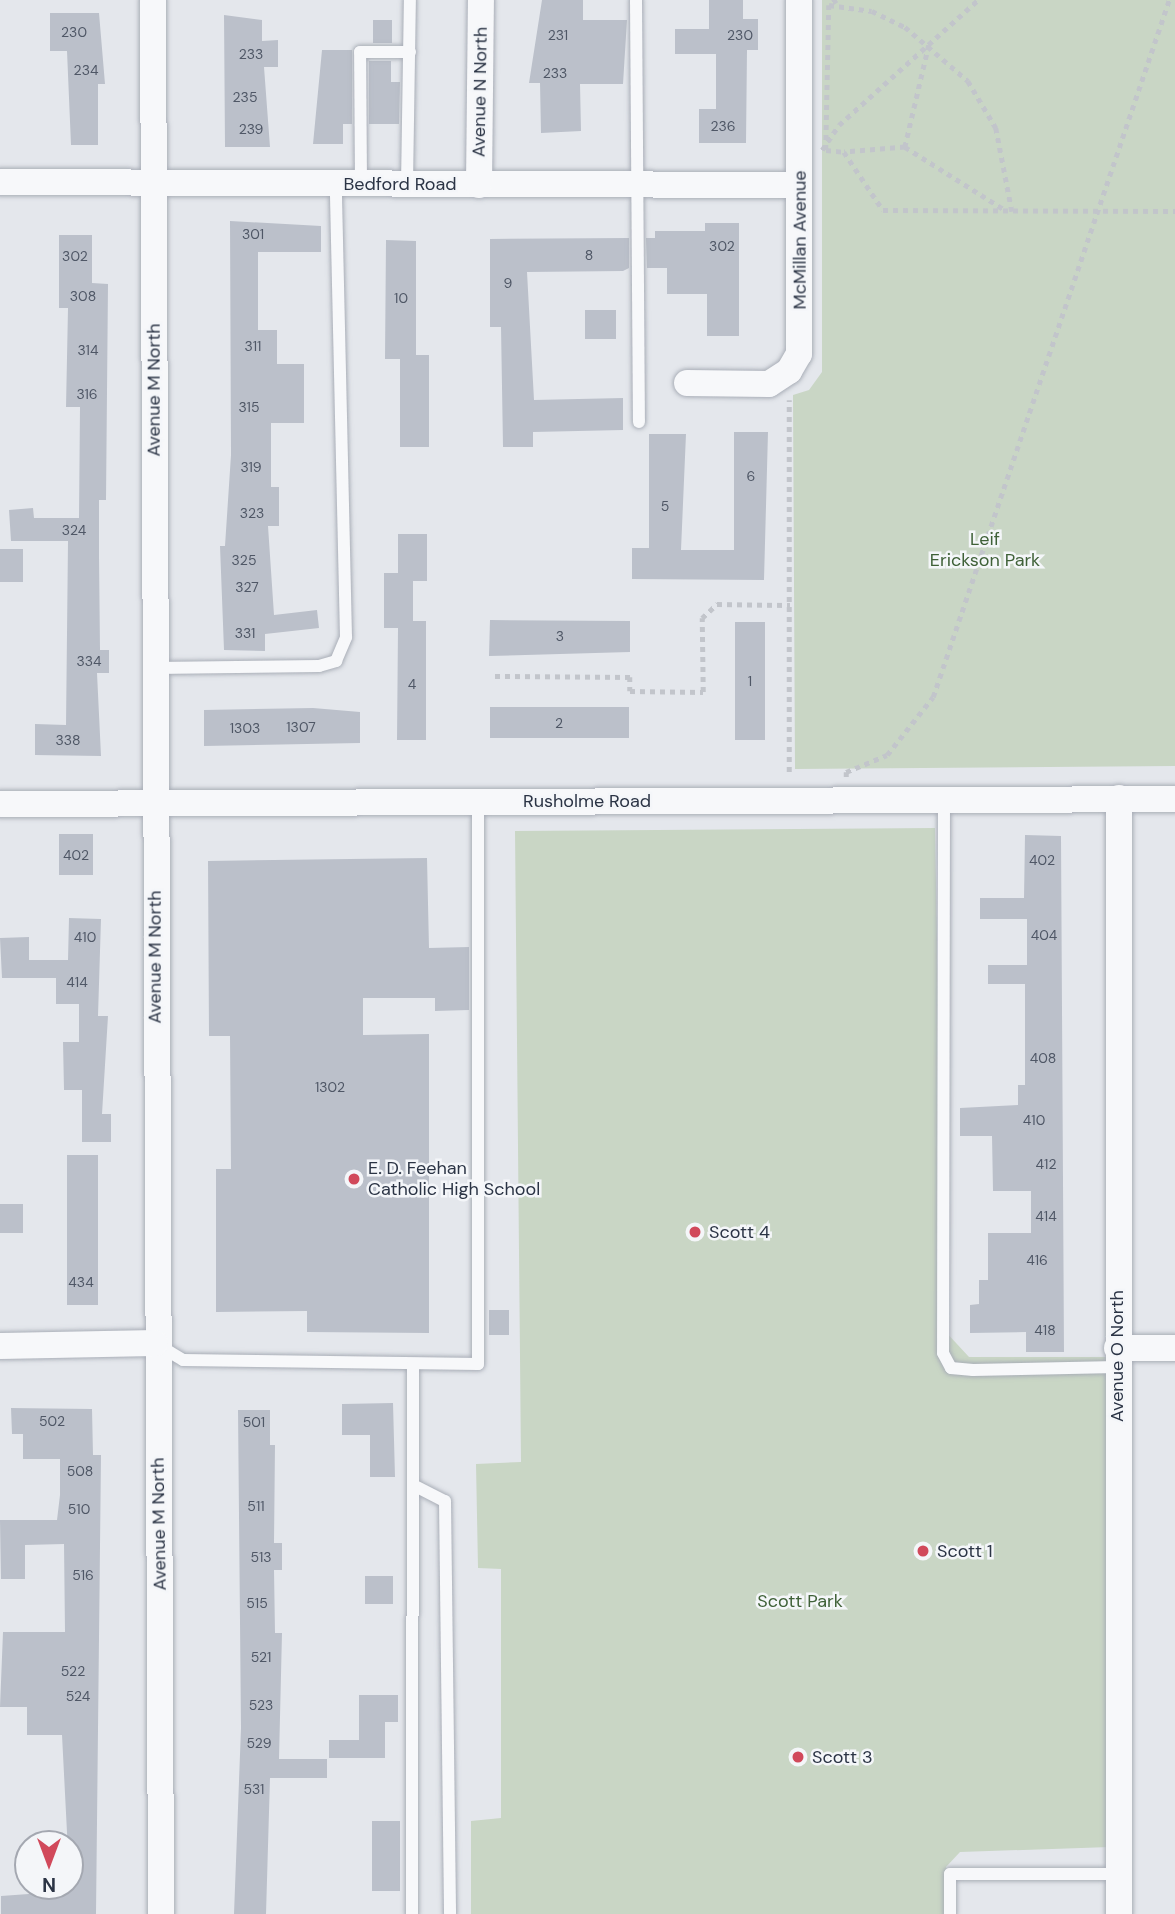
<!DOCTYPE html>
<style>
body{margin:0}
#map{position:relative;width:1175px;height:1914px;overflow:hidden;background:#e4e7ec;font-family:"DM Sans",sans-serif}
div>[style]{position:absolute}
.green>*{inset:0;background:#c9d6c5}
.building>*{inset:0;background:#bbc0ca;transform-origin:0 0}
.path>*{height:4.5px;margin-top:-2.25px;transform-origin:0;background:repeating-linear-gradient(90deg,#c2c5cb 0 5px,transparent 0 10px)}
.roads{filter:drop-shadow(0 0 2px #a9aeb7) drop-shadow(0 0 2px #a9aeb7)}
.service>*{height:12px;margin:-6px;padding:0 6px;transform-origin:6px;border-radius:6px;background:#f7f8fa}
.minor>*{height:26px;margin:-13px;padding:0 13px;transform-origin:13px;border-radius:13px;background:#f7f8fa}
.dots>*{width:19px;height:19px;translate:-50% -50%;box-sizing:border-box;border:4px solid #f4f6f9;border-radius:50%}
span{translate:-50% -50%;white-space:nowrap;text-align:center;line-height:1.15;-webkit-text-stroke:5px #f4f6f9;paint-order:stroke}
.number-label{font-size:14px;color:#4f5766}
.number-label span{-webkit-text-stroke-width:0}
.street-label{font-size:18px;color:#2b3445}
.park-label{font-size:18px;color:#3f6138}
.poi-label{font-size:18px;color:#2b3445}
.left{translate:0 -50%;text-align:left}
.north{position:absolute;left:14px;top:1830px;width:70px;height:70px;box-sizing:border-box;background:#f4f6f9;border:2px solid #a4a8b1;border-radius:50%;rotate:180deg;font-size:19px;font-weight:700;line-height:28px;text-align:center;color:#2b3445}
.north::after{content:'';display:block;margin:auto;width:24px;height:32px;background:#d1495b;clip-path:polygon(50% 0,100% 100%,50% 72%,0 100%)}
</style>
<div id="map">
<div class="green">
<div style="clip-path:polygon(822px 0,1175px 0,1175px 766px,795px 769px,793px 395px,809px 390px,822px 372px)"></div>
<div style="clip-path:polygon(935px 828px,944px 1330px,969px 1357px,1107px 1357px,1110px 1847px,960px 1852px,946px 1867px,946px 1914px,471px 1914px,471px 1821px,501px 1818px,501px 1569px,478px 1568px,476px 1464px,521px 1462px,515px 831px)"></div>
</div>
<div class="building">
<div style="clip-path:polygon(542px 0,583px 0,583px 20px,627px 20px,623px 84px,580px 84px,581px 131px,541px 133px,540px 83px,529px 83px)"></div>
<div style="clip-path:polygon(709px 0,743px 0,743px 19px,758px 19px,758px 50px,747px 50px,746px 143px,699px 143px,699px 109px,716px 109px,716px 54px,675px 54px,675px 29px,709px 29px)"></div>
<div style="clip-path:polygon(50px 13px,99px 13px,105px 84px,98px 84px,98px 145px,71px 145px,67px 51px,50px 51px)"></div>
<div style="clip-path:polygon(224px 15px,262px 20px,262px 41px,278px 40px,278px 67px,264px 67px,270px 147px,225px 147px)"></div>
<div style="left:373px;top:20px;width:19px;height:23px"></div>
<div style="clip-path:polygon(322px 50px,352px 50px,352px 124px,343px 124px,343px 144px,313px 144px)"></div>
<div style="clip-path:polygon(369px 61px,391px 61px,391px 82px,400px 82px,399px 124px,369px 124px)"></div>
<div style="clip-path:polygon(230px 221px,321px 226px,321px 252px,258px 252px,258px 330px,277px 330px,277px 364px,304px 364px,304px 423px,271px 423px,271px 487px,279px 487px,279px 526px,268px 526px,274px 615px,317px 610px,319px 628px,265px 634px,265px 651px,224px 650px,220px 546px,225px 546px,231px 455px)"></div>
<div style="clip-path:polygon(705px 223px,739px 223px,739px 336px,707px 336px,707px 294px,667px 294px,667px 268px,647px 268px,646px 238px,655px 238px,655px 231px,705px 231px)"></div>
<div style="clip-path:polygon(59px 235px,92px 235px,92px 283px,108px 284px,106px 500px,99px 500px,99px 556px,100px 650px,109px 650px,109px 673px,97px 673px,101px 756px,35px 755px,35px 724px,66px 725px,68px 541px,11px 541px,9px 510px,33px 508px,34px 518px,79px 518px,80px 407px,66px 407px,68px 308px,59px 308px)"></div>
<div style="clip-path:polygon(629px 238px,629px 268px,623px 271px,527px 272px,534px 400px,623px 398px,623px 430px,533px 432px,533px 447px,503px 447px,501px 327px,490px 327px,490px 239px)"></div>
<div style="clip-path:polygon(386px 240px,416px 241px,416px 355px,429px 355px,429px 447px,400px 447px,400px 359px,385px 359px)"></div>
<div style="left:585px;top:310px;width:31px;height:29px"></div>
<div style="clip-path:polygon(734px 432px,768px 432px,764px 580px,632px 579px,632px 548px,649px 548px,649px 434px,686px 434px,681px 550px,734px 550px)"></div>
<div style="clip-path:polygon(398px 534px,427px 534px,427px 581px,413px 581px,413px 621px,426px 621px,426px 740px,397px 740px,398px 628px,384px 628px,384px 573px,398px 573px)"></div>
<div style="left:0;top:549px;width:23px;height:33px"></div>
<div style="clip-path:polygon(490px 620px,630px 621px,630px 652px,489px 656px)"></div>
<div style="left:735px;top:622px;width:30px;height:118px"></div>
<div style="left:490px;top:707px;width:139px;height:31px"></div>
<div style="clip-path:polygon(313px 708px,360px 712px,360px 743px,204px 746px,204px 710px)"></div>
<div style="left:59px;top:834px;width:34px;height:41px"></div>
<div style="clip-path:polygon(1025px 835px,1061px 836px,1064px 1352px,1026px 1352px,1026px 1332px,970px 1333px,970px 1305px,979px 1304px,979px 1280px,988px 1280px,988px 1233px,1031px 1233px,1031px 1191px,993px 1191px,992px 1136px,960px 1136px,960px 1108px,1018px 1105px,1018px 1085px,1025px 1085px,1025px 984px,988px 984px,988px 965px,1027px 965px,1027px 919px,980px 919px,980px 898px,1024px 898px)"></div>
<div style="clip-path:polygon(427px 858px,429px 948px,469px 947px,469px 1010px,435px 1011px,435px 998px,363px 998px,363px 1035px,429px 1034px,429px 1333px,307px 1332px,307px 1311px,216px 1312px,216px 1169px,231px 1169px,230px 1036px,209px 1036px,208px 861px)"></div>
<div style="clip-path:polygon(69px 918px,101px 919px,98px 1016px,108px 1016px,102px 1114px,111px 1114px,111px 1142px,82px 1142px,82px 1090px,64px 1090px,63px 1042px,79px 1042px,79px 1004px,56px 1004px,56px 978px,2px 978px,0 938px,29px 937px,29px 960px,68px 960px)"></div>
<div style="left:67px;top:1155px;width:31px;height:150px"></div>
<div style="left:0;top:1204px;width:23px;height:29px"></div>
<div style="left:489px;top:1310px;width:20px;height:25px"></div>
<div style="clip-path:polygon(393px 1403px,395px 1477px,370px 1477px,370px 1435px,342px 1435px,342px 1404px)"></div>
<div style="clip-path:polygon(11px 1408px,92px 1409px,93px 1455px,101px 1455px,96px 1914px,1px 1914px,1px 1896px,70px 1891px,62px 1735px,27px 1735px,27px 1707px,0 1707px,3px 1632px,65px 1632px,64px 1544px,25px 1545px,25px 1579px,1px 1579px,0 1520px,57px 1520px,60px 1495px,60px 1459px,23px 1459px,23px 1434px,12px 1434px)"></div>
<div style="clip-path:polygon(238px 1410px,270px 1410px,270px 1445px,275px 1445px,274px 1543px,282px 1543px,282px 1570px,274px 1570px,275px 1633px,282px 1633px,279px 1759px,327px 1759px,327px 1778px,270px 1778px,266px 1914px,234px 1914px,241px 1728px)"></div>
<div style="left:365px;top:1576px;width:28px;height:28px"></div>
<div style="clip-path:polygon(359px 1695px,398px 1695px,398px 1722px,385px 1722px,385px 1758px,329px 1758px,329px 1740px,359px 1740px)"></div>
<div style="left:372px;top:1821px;width:28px;height:70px"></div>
</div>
<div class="path">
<div style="left:837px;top:0;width:9px;rotate:148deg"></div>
<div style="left:829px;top:5px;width:145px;rotate:91.2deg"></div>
<div style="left:826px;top:150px;width:18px;rotate:6deg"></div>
<div style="left:829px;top:5px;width:43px;rotate:7.9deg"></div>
<div style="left:872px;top:11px;width:37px;rotate:26deg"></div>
<div style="left:905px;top:27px;width:83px;rotate:40.6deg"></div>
<div style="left:968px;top:81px;width:55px;rotate:59.2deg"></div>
<div style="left:996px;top:128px;width:85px;rotate:79.1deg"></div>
<div style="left:929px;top:45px;width:105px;rotate:103.2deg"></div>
<div style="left:905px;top:147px;width:61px;rotate:175.3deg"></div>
<div style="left:844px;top:152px;width:70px;rotate:56.1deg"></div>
<div style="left:883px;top:210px;width:292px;rotate:0.2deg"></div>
<div style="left:905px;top:147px;width:118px;rotate:32.2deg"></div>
<div style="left:822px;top:150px;width:30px;rotate:-56deg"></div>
<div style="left:839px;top:125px;width:187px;rotate:-42deg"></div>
<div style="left:495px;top:676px;width:135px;rotate:0.4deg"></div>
<div style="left:630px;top:677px;width:14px;rotate:90deg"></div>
<div style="left:630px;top:691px;width:73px;rotate:0.8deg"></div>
<div style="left:703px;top:692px;width:74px;rotate:-90.8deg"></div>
<div style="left:702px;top:618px;width:21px;rotate:-43deg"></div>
<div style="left:717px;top:604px;width:73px;rotate:0.8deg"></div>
<div style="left:789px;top:772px;width:372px;rotate:-90deg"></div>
<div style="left:846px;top:777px;width:5px;rotate:-90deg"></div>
<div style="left:846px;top:772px;width:44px;rotate:-22.5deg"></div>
<div style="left:887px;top:755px;width:74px;rotate:-51.6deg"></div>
<div style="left:933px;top:697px;width:736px;rotate:-71.29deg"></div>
</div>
<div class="roads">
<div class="service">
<div style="left:636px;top:0;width:422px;rotate:89.6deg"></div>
<div style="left:361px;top:183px;width:131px;rotate:-90.4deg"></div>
<div style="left:360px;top:52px;width:50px"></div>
<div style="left:407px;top:184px;width:184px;rotate:-89.1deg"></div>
<div style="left:155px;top:668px;width:164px;rotate:-0.7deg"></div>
<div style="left:319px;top:666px;width:18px;rotate:-16deg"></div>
<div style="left:336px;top:661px;width:26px;rotate:-67deg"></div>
<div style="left:346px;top:637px;width:454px;rotate:-91.3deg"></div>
<div style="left:944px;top:799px;width:554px;rotate:90.1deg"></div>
<div style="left:943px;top:1353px;width:17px;rotate:62deg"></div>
<div style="left:951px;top:1368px;width:22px;rotate:5deg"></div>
<div style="left:973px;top:1370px;width:144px;rotate:-1.2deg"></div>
<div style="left:158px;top:1345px;width:29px;rotate:31deg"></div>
<div style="left:183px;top:1360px;width:295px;rotate:0.8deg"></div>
<div style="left:478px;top:1364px;width:563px;rotate:-90deg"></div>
<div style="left:417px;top:1487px;width:31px;rotate:27deg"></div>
<div style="left:445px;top:1501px;width:413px;rotate:89.3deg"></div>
<div style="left:412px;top:1914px;width:550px;rotate:-89.9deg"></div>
<div style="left:950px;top:1914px;width:40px;rotate:-90deg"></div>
<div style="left:950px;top:1874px;width:169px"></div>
</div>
<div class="minor">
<div style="left:153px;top:0;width:1914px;rotate:89.76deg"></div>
<div style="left:0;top:182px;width:799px;rotate:0.22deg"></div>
<div style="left:479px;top:185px;width:185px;rotate:-89.4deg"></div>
<div style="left:687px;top:383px;width:82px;rotate:0.7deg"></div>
<div style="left:769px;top:384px;width:24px;rotate:-33deg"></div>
<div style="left:789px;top:371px;width:20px;rotate:-60deg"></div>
<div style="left:799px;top:354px;width:354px;rotate:-90deg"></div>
<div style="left:0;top:804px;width:1175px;rotate:-0.24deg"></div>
<div style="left:0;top:1346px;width:155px;rotate:-1.1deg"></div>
<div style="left:1117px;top:1348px;width:58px"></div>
<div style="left:1119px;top:1914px;width:1116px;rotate:-90deg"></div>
</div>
</div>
<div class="dots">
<div style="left:354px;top:1179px;background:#d1495b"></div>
<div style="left:695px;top:1232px;background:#d1495b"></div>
<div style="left:923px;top:1551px;background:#d1495b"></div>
<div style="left:798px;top:1757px;background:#d1495b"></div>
</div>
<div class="number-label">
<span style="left:74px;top:32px">230</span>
<span style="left:558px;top:35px">231</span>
<span style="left:740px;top:35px">230</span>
<span style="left:251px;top:54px">233</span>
<span style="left:86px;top:70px">234</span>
<span style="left:555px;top:73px">233</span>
<span style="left:245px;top:97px">235</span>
<span style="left:723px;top:126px">236</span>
<span style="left:251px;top:129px">239</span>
<span style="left:253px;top:234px">301</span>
<span style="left:722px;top:246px">302</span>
<span style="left:589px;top:255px">8</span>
<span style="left:75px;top:256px">302</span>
<span style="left:508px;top:283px">9</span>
<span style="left:83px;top:296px">308</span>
<span style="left:401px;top:298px">10</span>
<span style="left:253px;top:346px">311</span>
<span style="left:88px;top:350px">314</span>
<span style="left:87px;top:394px">316</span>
<span style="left:249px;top:407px">315</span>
<span style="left:251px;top:467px">319</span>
<span style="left:751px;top:476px">6</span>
<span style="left:665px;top:506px">5</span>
<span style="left:252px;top:513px">323</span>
<span style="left:74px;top:530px">324</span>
<span style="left:244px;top:560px">325</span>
<span style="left:247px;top:587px">327</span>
<span style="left:245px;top:633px">331</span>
<span style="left:560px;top:636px">3</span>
<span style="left:89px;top:661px">334</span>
<span style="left:750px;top:681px">1</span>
<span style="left:412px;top:684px">4</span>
<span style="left:559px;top:723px">2</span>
<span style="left:301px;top:727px">1307</span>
<span style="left:245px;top:728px">1303</span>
<span style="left:68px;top:740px">338</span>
<span style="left:76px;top:855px">402</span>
<span style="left:1042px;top:860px">402</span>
<span style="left:1044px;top:935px">404</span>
<span style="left:85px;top:937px">410</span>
<span style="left:77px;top:982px">414</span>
<span style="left:1043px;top:1058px">408</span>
<span style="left:330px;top:1087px">1302</span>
<span style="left:1034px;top:1120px">410</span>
<span style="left:1046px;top:1164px">412</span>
<span style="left:1046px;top:1216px">414</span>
<span style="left:1037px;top:1260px">416</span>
<span style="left:81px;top:1282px">434</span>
<span style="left:1045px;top:1330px">418</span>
<span style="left:52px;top:1421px">502</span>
<span style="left:254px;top:1422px">501</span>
<span style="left:80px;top:1471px">508</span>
<span style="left:256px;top:1506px">511</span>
<span style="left:79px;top:1509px">510</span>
<span style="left:261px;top:1557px">513</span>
<span style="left:83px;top:1575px">516</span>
<span style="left:257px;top:1603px">515</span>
<span style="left:261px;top:1657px">521</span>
<span style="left:73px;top:1671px">522</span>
<span style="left:78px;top:1696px">524</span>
<span style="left:261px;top:1705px">523</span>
<span style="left:259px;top:1743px">529</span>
<span style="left:254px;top:1789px">531</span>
</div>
<div class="street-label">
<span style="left:480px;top:92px;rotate:-89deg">Avenue N North</span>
<span style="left:400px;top:184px">Bedford Road</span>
<span style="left:800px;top:240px;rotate:-90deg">McMillan Avenue</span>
<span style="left:154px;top:390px;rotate:-90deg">Avenue M North</span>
<span style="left:587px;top:801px">Rusholme Road</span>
<span style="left:155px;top:957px;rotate:-90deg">Avenue M North</span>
<span style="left:1117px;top:1356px;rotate:-90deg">Avenue O North</span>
<span style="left:159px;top:1524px;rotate:-91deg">Avenue M North</span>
</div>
<div class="park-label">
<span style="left:985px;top:550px">Leif<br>Erickson Park</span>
<span style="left:800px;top:1601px">Scott Park</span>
</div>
<div class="poi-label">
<span class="left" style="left:368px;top:1179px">E. D. Feehan<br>Catholic High School</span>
<span class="left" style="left:709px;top:1232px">Scott 4</span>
<span class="left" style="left:937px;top:1551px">Scott 1</span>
<span class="left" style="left:812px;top:1757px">Scott 3</span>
</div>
<div class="north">N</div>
</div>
